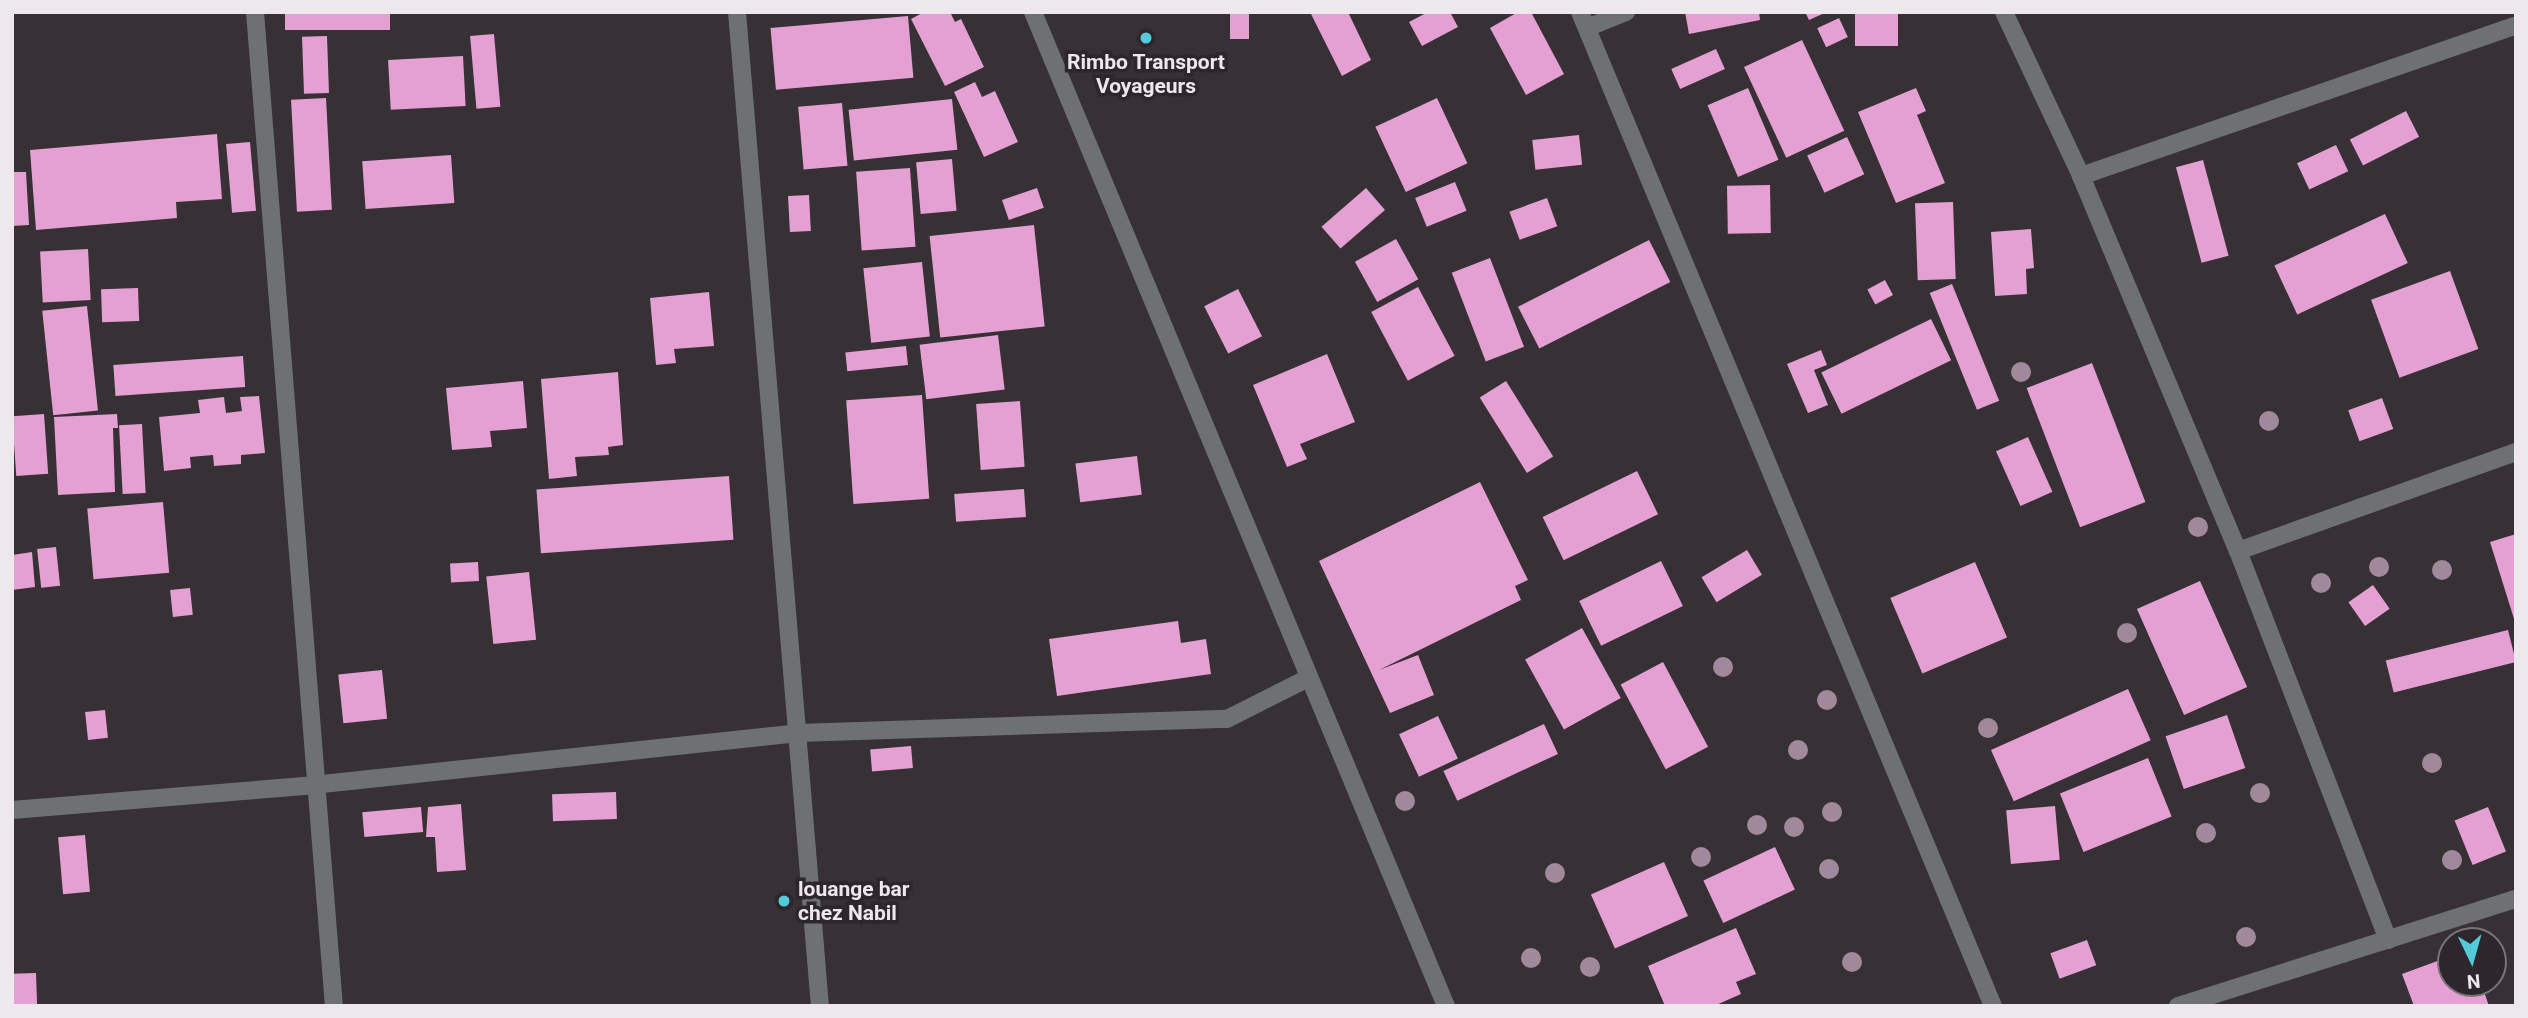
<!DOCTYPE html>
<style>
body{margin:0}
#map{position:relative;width:2528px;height:1018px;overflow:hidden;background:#373035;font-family:Roboto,sans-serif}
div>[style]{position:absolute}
.building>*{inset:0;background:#e49fd3;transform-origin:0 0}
.street>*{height:18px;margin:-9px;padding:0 9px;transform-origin:9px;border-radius:9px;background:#6d7172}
.trees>*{width:20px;height:20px;margin:-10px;border-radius:50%;background:#a0899a}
.dots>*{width:19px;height:19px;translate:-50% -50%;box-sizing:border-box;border:4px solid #2d262b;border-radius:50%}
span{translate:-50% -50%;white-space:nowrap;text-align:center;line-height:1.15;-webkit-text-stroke:7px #2d262b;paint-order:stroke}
.poi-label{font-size:21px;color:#ece8eb;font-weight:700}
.left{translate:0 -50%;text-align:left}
.frame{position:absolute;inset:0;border:14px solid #ece8eb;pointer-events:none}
.north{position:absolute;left:2437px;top:927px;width:70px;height:70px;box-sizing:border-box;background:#2d262b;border:2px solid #797478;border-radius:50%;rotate:175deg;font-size:19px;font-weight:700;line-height:28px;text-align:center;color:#ece8eb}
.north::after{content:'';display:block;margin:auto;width:24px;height:32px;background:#53cbdb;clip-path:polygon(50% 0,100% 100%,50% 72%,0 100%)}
</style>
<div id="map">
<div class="building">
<div style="left:285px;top:12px;width:105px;height:18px"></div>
<div style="clip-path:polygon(924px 12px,950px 12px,955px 22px,961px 19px,984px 67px,945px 86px,911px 19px)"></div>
<div style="left:1230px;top:12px;width:19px;height:27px"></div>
<div style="clip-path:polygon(1310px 12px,1348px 12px,1371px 60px,1342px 76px)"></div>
<div style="clip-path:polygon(1428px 12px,1450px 12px,1458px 27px,1422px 46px,1409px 22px)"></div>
<div style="clip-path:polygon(1518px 12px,1531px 12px,1564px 74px,1526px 95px,1490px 28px)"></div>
<div style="clip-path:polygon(1685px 12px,1759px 12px,1760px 20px,1689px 34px)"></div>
<div style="clip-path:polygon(1805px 12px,1827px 12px,1809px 20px)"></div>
<div style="left:1855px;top:12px;width:43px;height:34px"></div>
<div style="left:908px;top:16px;width:62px;height:138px;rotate:85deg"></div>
<div style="left:1839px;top:18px;width:21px;height:24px;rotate:65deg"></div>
<div style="left:494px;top:34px;width:73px;height:24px;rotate:85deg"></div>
<div style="left:327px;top:36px;width:57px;height:25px;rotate:88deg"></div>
<div style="left:1802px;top:40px;width:100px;height:64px;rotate:65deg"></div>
<div style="left:1716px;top:49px;width:22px;height:49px;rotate:66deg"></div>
<div style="left:463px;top:56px;width:50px;height:75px;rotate:87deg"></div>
<div style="clip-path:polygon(975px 82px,982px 97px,995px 91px,1018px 142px,984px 157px,954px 92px)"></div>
<div style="left:1748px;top:88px;width:78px;height:44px;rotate:67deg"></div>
<div style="clip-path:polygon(1916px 88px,1926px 111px,1917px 115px,1945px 183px,1896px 203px,1858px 112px)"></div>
<div style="left:326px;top:98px;width:112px;height:35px;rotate:87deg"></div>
<div style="left:1437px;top:98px;width:72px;height:68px;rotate:65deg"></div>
<div style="left:952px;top:99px;width:51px;height:104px;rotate:84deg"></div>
<div style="left:842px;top:103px;width:63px;height:44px;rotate:85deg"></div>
<div style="left:2406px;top:111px;width:29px;height:63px;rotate:63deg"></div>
<div style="clip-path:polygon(217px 134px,222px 199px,176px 202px,177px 218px,36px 230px,30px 150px)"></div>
<div style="left:1579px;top:135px;width:30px;height:47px;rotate:84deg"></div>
<div style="left:1847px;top:137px;width:41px;height:44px;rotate:65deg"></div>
<div style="left:250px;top:142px;width:69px;height:24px;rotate:85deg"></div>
<div style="left:2336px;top:145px;width:29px;height:43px;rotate:65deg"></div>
<div style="left:451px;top:155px;width:48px;height:89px;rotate:86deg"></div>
<div style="left:952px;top:159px;width:52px;height:36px;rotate:85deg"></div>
<div style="left:2203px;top:160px;width:99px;height:28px;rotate:75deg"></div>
<div style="left:910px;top:168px;width:79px;height:54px;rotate:86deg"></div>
<div style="clip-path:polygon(12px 172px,26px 172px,29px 225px,12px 226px)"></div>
<div style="left:1455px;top:182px;width:31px;height:43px;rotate:68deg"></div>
<div style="left:1770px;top:185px;width:48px;height:43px;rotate:89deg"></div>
<div style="left:1037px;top:188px;width:21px;height:37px;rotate:71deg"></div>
<div style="left:1366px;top:188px;width:29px;height:59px;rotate:49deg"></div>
<div style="left:809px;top:195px;width:36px;height:21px;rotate:87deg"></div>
<div style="left:1547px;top:198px;width:30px;height:40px;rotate:70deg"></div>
<div style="left:1953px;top:202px;width:77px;height:38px;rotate:88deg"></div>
<div style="left:2385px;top:214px;width:54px;height:122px;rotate:65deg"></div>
<div style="left:1034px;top:225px;width:102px;height:105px;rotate:84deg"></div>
<div style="clip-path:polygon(2031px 229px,2034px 268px,2026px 269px,2027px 294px,1995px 296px,1991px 232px)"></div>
<div style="left:1396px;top:239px;width:46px;height:47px;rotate:61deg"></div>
<div style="left:1649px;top:240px;width:47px;height:147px;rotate:63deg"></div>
<div style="left:88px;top:249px;width:51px;height:48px;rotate:87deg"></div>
<div style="left:1490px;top:258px;width:95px;height:41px;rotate:69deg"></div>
<div style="left:922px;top:262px;width:75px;height:59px;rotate:84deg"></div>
<div style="left:2450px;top:271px;width:83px;height:84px;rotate:70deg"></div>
<div style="left:1885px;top:280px;width:17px;height:20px;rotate:62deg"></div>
<div style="left:1952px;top:284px;width:126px;height:24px;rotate:68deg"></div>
<div style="left:1418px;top:287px;width:78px;height:53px;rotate:62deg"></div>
<div style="left:138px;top:288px;width:33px;height:37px;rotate:88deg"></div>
<div style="left:1238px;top:289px;width:53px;height:38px;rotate:63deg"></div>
<div style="clip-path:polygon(709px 292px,714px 346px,674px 349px,676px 363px,656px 365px,650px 298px)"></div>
<div style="left:87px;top:306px;width:105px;height:45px;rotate:84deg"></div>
<div style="left:1931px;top:319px;width:46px;height:122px;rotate:64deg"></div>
<div style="left:998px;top:335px;width:55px;height:79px;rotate:83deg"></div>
<div style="left:906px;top:346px;width:19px;height:61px;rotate:84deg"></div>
<div style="clip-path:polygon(1821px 350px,1827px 365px,1814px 370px,1828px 405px,1808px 413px,1787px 364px)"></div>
<div style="clip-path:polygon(1327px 354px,1355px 422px,1300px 444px,1307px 459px,1287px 467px,1253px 385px)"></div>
<div style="left:243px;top:356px;width:31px;height:130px;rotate:86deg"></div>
<div style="left:2092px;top:363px;width:149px;height:70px;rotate:69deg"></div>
<div style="clip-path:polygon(618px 372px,623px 445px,608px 447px,609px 455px,575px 457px,577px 476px,549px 479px,541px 379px)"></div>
<div style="clip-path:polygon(523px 381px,527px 428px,490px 431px,492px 447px,452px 450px,446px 388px)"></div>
<div style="left:1506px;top:381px;width:89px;height:31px;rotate:58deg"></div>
<div style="left:922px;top:395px;width:104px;height:76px;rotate:86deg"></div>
<div style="clip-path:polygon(259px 396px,265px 453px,241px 455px,241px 464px,214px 466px,213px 455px,190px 457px,191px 468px,164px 471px,159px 417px,200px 413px,198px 400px,224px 397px,226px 413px,242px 411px,240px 397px)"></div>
<div style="left:2382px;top:398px;width:33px;height:36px;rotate:70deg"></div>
<div style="left:1020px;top:401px;width:66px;height:44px;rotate:86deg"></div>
<div style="left:44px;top:414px;width:60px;height:32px;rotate:86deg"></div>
<div style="clip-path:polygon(117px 414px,118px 428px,113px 428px,115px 492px,58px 495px,54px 417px)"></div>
<div style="left:142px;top:424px;width:69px;height:23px;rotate:87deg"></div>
<div style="left:2028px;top:437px;width:60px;height:35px;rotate:66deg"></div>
<div style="left:1137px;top:456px;width:39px;height:62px;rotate:83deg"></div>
<div style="left:1637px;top:471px;width:48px;height:105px;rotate:64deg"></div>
<div style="left:729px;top:476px;width:64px;height:193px;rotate:86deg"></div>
<div style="clip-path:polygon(1480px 482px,1528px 580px,1515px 586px,1521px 600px,1379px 670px,1418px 655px,1434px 695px,1390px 713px,1319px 561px)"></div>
<div style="left:1024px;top:489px;width:28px;height:70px;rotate:86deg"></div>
<div style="left:163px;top:502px;width:71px;height:76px;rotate:85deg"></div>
<div style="clip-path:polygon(2516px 534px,2516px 622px,2515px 622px,2490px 542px)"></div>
<div style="left:56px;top:547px;width:39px;height:19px;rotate:84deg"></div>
<div style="left:1747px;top:550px;width:29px;height:53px;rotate:59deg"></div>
<div style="clip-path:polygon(32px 552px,35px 587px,12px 590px,12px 555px)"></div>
<div style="left:1661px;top:561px;width:50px;height:91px;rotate:64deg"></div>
<div style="left:478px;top:562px;width:19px;height:28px;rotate:87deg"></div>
<div style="left:1975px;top:562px;width:82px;height:92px;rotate:67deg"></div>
<div style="left:529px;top:572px;width:68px;height:43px;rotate:84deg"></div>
<div style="left:2200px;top:581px;width:116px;height:69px;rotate:66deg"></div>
<div style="left:2373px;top:585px;width:29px;height:30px;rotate:55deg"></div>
<div style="left:190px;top:588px;width:27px;height:20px;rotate:84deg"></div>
<div style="clip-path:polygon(1178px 621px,1181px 643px,1206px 639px,1211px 674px,1057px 696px,1049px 639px)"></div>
<div style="left:1582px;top:628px;width:80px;height:65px;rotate:61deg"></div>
<div style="left:2508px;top:630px;width:33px;height:126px;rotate:76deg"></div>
<div style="left:1663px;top:662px;width:96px;height:48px;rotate:62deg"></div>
<div style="left:382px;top:670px;width:49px;height:44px;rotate:84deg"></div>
<div style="left:2128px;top:689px;width:56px;height:150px;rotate:66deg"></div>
<div style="left:105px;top:710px;width:28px;height:20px;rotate:84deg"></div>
<div style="left:2227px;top:715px;width:56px;height:65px;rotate:71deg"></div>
<div style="left:1438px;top:716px;width:47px;height:43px;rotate:65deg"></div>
<div style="left:1544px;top:724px;width:33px;height:111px;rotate:65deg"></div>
<div style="left:911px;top:746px;width:22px;height:41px;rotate:85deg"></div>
<div style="left:2148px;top:758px;width:63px;height:95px;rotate:68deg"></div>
<div style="left:616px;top:792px;width:27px;height:64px;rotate:88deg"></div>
<div style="clip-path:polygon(461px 804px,466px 870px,437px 872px,435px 837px,426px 837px,428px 807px)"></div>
<div style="left:2055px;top:806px;width:54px;height:49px;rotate:85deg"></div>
<div style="left:421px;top:807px;width:25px;height:59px;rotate:85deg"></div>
<div style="left:2488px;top:807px;width:48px;height:36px;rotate:68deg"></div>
<div style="left:85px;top:835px;width:57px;height:27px;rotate:85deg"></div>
<div style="left:1775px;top:847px;width:47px;height:79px;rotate:65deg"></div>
<div style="left:1664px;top:862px;width:59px;height:80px;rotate:66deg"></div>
<div style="clip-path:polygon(1736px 928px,1756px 974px,1736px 982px,1741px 994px,1714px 1006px,1665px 1006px,1648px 966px)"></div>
<div style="left:2087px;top:940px;width:27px;height:39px;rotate:70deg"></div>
<div style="clip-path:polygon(2451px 956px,2451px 983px,2481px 983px,2489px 1006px,2414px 1006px,2402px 974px)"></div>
<div style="left:36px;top:973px;width:33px;height:24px;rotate:88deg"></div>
</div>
<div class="street">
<div style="left:255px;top:12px;width:997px;rotate:85.46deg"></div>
<div style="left:737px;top:12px;width:997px;rotate:85.23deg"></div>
<div style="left:1033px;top:12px;width:1076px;rotate:67.44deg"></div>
<div style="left:1580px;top:12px;width:1076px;rotate:67.44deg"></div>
<div style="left:2004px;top:12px;width:181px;rotate:64.8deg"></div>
<div style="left:2081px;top:176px;width:407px;rotate:67.3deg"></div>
<div style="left:2238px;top:551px;width:417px;rotate:68.9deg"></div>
<div style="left:1589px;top:27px;width:40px;rotate:-22deg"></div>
<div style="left:2081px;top:176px;width:460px;rotate:-19.1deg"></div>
<div style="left:2238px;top:551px;width:295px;rotate:-19.6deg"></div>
<div style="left:12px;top:810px;width:302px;rotate:-4.7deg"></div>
<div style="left:313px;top:785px;width:488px;rotate:-6.1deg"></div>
<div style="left:798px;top:733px;width:429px;rotate:-1.9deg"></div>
<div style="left:1227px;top:719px;width:91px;rotate:-26.8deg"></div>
<div style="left:2178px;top:1006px;width:355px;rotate:-17.6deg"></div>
</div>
<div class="trees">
<div style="left:2021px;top:372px"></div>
<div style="left:2269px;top:421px"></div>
<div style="left:2198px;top:527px"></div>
<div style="left:2379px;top:567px"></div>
<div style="left:2442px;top:570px"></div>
<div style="left:2321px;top:583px"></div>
<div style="left:2127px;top:633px"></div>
<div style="left:1723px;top:667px"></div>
<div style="left:1827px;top:700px"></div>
<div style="left:1988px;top:728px"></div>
<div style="left:1798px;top:750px"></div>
<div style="left:2432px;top:763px"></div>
<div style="left:2260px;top:793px"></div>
<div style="left:1405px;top:801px"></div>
<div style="left:1832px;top:812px"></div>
<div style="left:1757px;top:825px"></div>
<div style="left:1794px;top:827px"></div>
<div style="left:2206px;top:833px"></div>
<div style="left:1701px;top:857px"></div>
<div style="left:2452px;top:860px"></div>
<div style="left:1829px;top:869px"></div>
<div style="left:1555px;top:873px"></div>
<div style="left:2246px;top:937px"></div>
<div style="left:1531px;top:958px"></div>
<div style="left:1852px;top:962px"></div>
<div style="left:1590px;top:967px"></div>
</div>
<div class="dots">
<div style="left:1146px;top:38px;background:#53cbdb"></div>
<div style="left:784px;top:901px;background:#53cbdb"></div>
</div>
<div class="poi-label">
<span style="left:1146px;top:74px">Rimbo Transport<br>Voyageurs</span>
<span class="left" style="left:798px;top:901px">louange bar<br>chez Nabil</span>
</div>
<div class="frame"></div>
<div class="north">N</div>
</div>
